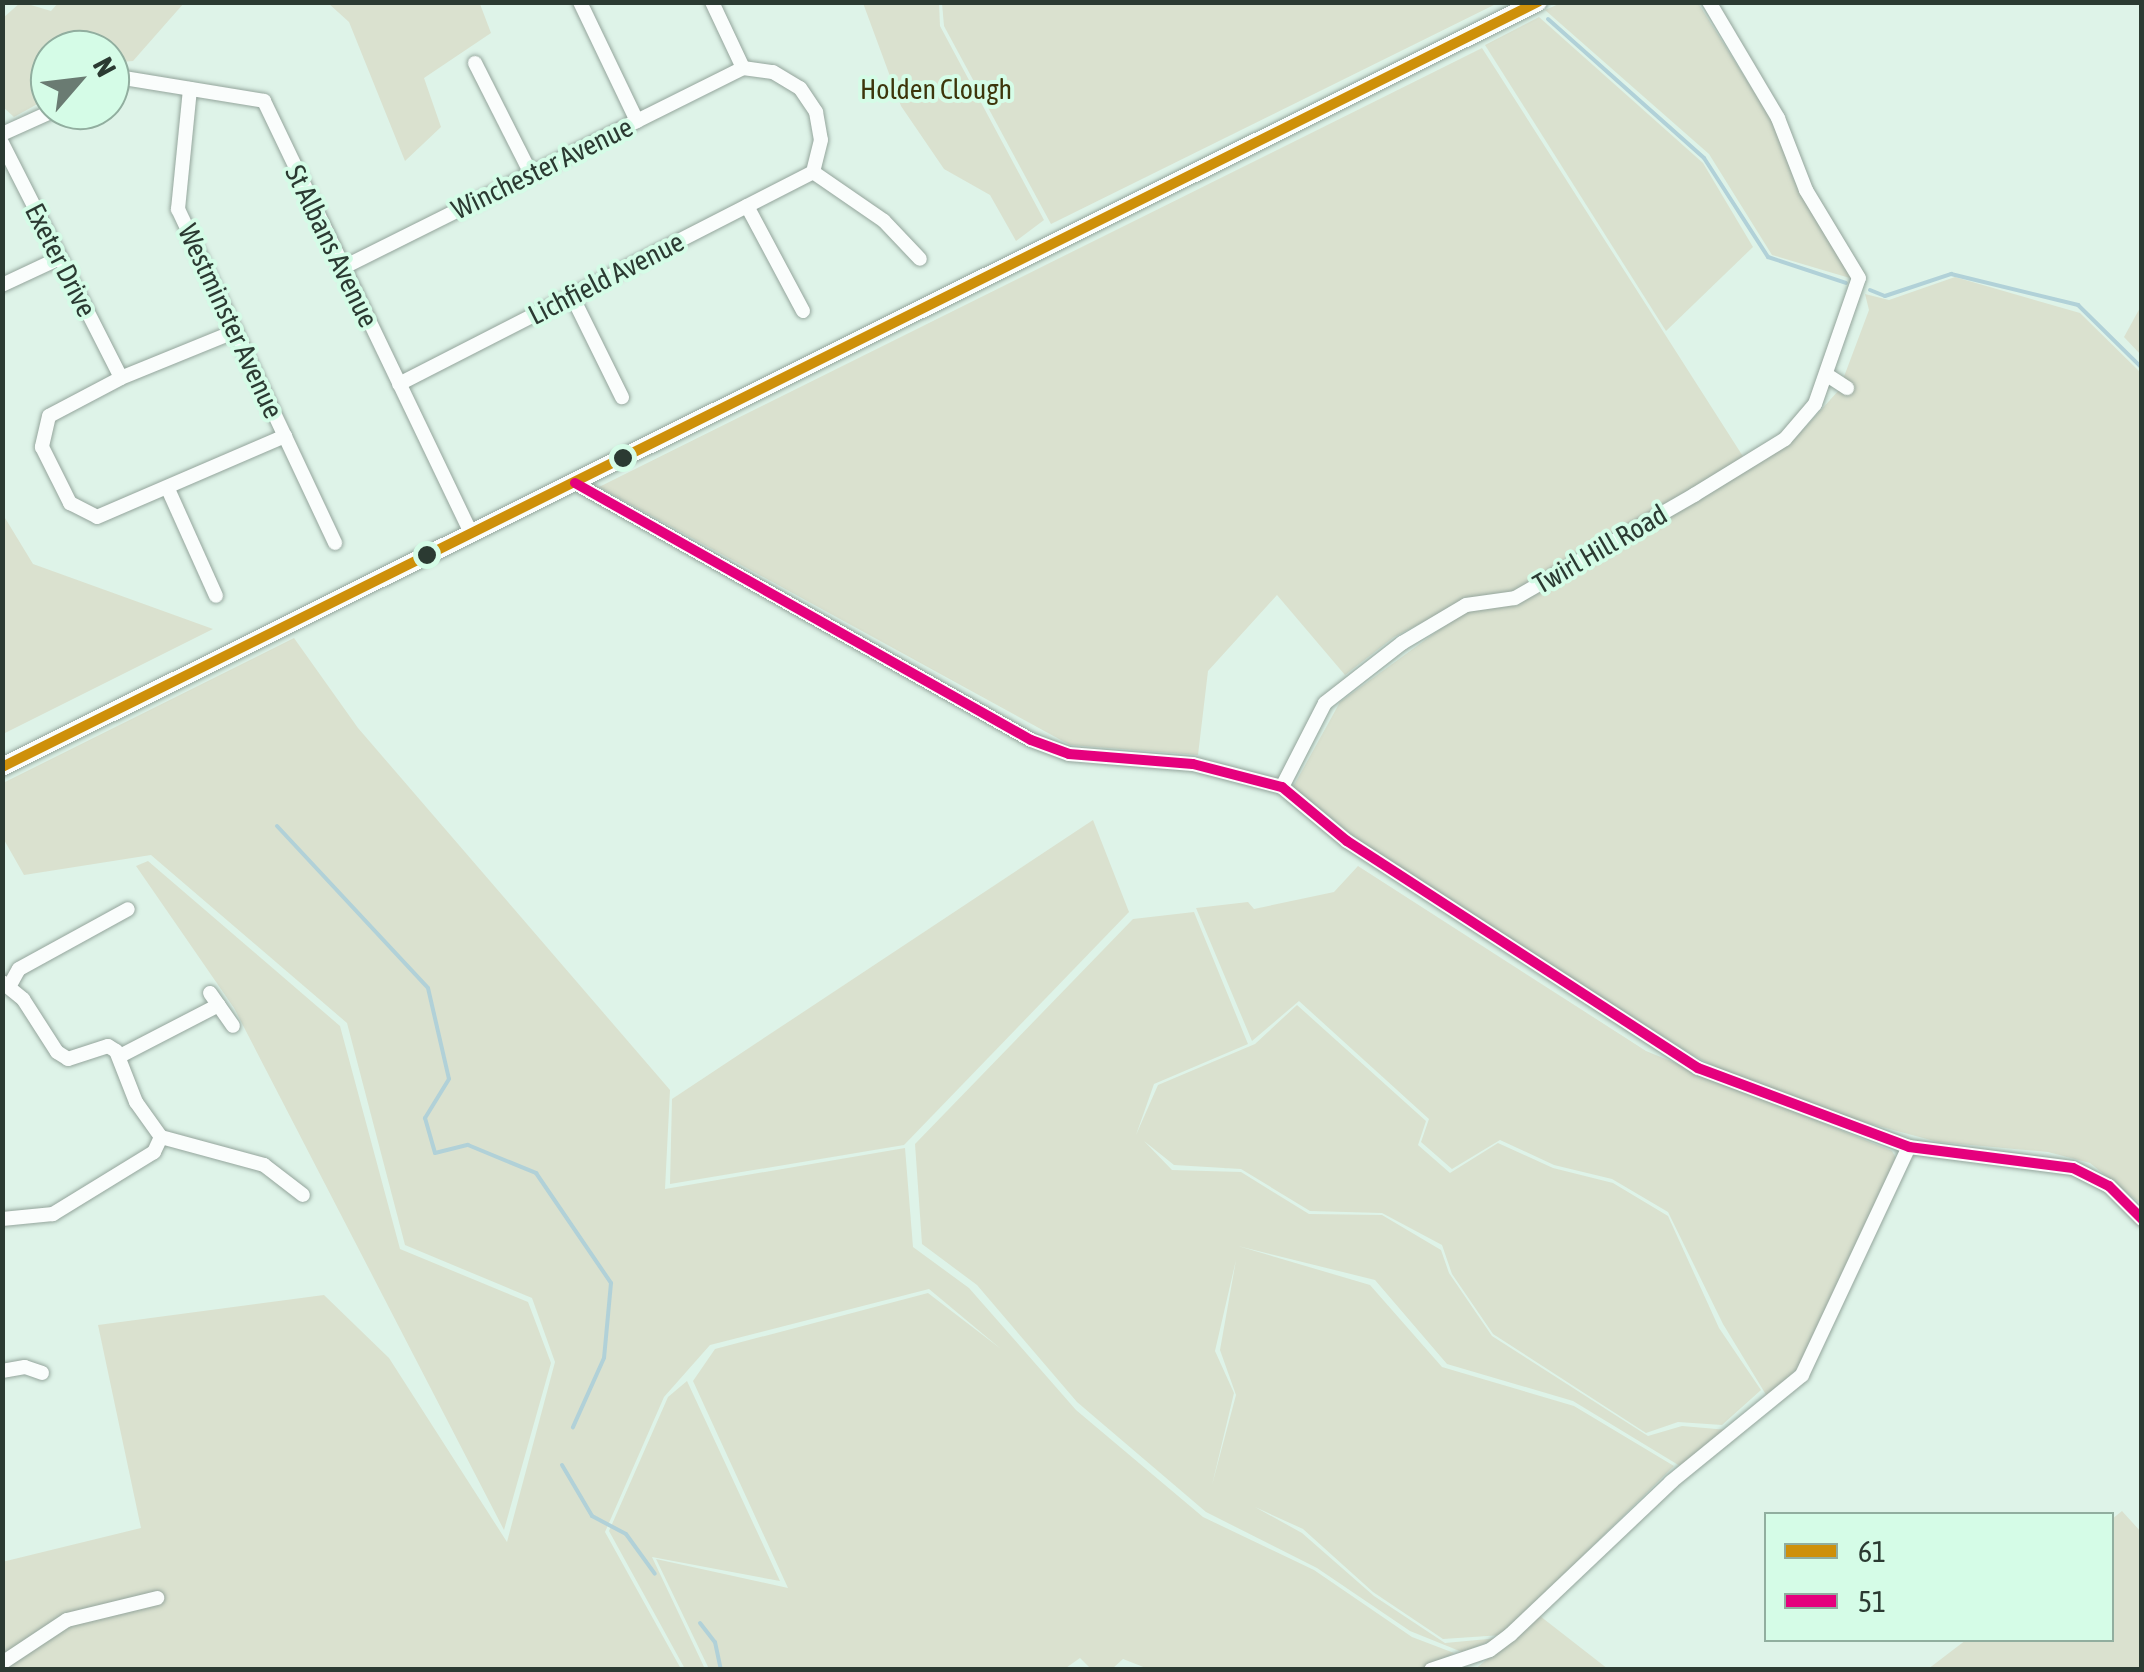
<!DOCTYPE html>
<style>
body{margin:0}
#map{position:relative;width:2144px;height:1672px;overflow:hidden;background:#def3e8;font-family:"Asap Condensed",sans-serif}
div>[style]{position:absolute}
.green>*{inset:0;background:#dae1cf}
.stream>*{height:4px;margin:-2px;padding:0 2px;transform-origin:2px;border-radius:2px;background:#b1d1d8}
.roads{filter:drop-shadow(0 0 2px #94a59c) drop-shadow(0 0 2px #94a59c)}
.minor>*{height:14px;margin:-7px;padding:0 7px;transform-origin:7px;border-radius:7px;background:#fafdfc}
.secondary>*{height:18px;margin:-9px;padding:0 9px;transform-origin:9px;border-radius:9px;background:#fafdfc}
.bus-1>*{height:10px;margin:-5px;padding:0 5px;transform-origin:5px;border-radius:5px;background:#ce900a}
.bus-2>*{height:10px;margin:-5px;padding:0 5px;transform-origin:5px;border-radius:5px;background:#e5007d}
.dots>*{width:28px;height:28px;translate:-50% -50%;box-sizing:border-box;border:5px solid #d5fce7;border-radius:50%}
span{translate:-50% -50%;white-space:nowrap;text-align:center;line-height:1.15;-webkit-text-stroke:8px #d5fce7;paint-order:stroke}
.park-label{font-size:28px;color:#3d350b}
.street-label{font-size:28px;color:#2b3a32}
.frame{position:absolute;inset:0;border:5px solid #2b3a32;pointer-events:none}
.legend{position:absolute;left:1764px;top:1512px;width:350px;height:130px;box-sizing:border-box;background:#d5fce7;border:2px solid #91ae9f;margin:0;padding:12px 18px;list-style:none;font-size:30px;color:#2b3a32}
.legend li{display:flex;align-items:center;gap:20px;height:50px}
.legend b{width:50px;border:2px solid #91ae9f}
.north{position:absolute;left:30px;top:30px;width:100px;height:100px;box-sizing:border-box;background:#d5fce7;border:2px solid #91ae9f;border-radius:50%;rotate:62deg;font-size:28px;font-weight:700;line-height:40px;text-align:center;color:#2b3a32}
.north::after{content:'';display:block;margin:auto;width:35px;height:45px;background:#6a7b72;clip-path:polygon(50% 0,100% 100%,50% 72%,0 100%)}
</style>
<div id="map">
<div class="green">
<div style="clip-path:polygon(21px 2px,51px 11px,58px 3px,184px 3px,133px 61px,110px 63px,110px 50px,50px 50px,50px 97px,14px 117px,3px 107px,3px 18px)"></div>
<div style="clip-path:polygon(328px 3px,480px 4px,491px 33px,424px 78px,441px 127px,405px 161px,349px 22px)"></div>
<div style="clip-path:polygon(863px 3px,939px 3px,940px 26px,1044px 220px,1016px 241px,990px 195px,944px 169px,901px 106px)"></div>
<div style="clip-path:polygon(942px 3px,942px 2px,1498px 3px,1051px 224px,944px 26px)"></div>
<div style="clip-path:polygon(1561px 3px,1698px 3px,1775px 125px,1794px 180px,1853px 279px,1772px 255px,1709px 154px,1545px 10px)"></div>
<div style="clip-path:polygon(1539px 17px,1703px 163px,1753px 247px,1666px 331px,1485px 45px)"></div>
<div style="clip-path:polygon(1482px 48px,1744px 458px,1515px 591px,1466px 600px,1394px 637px,1345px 675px,1277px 595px,1208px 671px,1198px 755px,1070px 745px,599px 487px)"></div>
<div style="clip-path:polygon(1955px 277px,2080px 313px,2141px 373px,2141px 1204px,2090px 1163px,2048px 1152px,1938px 1142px,1774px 1098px,1693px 1055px,1383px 860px,1293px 787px,1340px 702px,1465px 611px,1519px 603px,1793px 441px,1839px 390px,1869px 310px,1865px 294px,1889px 300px)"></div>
<div style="clip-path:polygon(2141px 306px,2141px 355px,2124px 337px)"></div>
<div style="clip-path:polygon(2px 513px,33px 564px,213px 629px,3px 734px)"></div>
<div style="clip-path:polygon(294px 638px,358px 728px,670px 1090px,665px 1189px,905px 1148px,913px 1247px,969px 1288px,1076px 1410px,1203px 1517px,1314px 1570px,1412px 1637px,1454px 1653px,1421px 1670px,1151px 1670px,1123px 1659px,1112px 1669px,1092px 1670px,1080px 1658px,1063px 1670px,709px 1669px,656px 1559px,788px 1588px,693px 1381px,715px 1349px,928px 1293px,1001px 1349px,929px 1289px,710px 1345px,664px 1397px,605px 1532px,681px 1669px,3px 1669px,2px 1562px,141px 1528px,98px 1325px,324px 1295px,389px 1358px,507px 1542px,555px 1362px,532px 1298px,405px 1245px,347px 1023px,151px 855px,24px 875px,3px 838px,3px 783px)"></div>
<div style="clip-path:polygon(1093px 820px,1129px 912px,904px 1145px,670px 1184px,672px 1099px)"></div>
<div style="clip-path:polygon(148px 861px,340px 1026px,400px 1249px,528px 1302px,551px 1363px,504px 1530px,234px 1008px,136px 866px)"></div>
<div style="clip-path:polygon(1358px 866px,1646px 1051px,1892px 1151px,1896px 1158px,1801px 1365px,1768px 1398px,1723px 1324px,1668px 1212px,1612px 1179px,1554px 1165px,1500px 1140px,1452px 1169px,1421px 1142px,1429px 1119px,1299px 1001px,1252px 1041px,1196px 908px,1248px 902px,1254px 909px,1334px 892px)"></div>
<div style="clip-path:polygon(evenodd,1194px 912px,1248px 1044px,1154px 1084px,1136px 1135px,1158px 1085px,1255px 1044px,1297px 1005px,1426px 1121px,1418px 1145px,1450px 1173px,1498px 1143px,1553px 1168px,1613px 1183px,1668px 1216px,1719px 1328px,1761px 1390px,1722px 1425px,1678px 1422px,1646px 1433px,1493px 1334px,1452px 1274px,1442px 1245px,1382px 1213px,1310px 1211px,1241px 1169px,1174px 1165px,1144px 1141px,1172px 1170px,1241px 1172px,1309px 1214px,1382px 1215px,1441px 1250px,1449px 1273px,1492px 1336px,1648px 1436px,1682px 1426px,1728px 1430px,1680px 1466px,1573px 1401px,1447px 1364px,1375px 1280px,1238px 1246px,1370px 1285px,1442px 1367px,1574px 1406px,1674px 1466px,1502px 1635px,1443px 1639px,1373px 1592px,1303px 1529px,1255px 1507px,1302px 1533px,1374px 1596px,1445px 1643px,1499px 1638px,1462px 1652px,1410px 1631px,1317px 1568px,1206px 1512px,1077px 1402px,977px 1285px,922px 1244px,915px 1144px,1133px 919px,1194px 912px,1236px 1260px,1220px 1350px,1236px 1395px,1212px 1485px,1234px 1393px,1215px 1351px,1236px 1260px)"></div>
<div style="clip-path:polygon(687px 1381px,780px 1581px,652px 1557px,705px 1669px,685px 1669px,609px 1531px,668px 1397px)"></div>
<div style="clip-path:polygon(2122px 1511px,2141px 1532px,2141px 1669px,1928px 1669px,1966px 1640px,2112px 1640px,2112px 1519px)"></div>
<div style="clip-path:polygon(1540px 1616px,1608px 1669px,1474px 1670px)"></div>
</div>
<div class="stream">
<div style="left:1548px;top:19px;width:209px;rotate:41.7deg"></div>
<div style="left:1704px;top:158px;width:118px;rotate:57.1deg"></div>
<div style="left:1768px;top:257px;width:82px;rotate:18.4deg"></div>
<div style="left:1870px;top:290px;width:16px;rotate:22deg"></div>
<div style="left:1885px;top:296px;width:70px;rotate:-18.4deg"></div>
<div style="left:1951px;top:274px;width:131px;rotate:13.7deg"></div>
<div style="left:2078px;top:305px;width:90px;rotate:44.5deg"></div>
<div style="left:277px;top:826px;width:221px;rotate:47deg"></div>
<div style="left:428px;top:988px;width:93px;rotate:77deg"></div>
<div style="left:449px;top:1079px;width:46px;rotate:121.6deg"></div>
<div style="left:425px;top:1118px;width:36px;rotate:74deg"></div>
<div style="left:435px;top:1153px;width:34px;rotate:-14deg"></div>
<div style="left:468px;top:1145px;width:74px;rotate:22.4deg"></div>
<div style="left:536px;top:1173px;width:133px;rotate:55.7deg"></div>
<div style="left:611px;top:1283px;width:75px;rotate:95.3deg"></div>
<div style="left:604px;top:1358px;width:76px;rotate:114.2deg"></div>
<div style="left:562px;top:1465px;width:59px;rotate:59.5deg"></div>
<div style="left:592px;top:1516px;width:38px;rotate:28deg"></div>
<div style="left:626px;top:1534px;width:49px;rotate:54.1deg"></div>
<div style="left:700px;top:1623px;width:24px;rotate:52deg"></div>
<div style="left:715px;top:1642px;width:29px;rotate:78deg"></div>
</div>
<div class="roads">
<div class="minor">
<div style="left:580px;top:2px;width:132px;rotate:64.4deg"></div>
<div style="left:712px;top:2px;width:73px;rotate:64.8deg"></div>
<div style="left:743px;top:68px;width:30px;rotate:8deg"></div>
<div style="left:773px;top:72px;width:31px;rotate:31deg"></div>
<div style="left:800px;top:88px;width:29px;rotate:56deg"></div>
<div style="left:816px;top:112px;width:28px;rotate:80deg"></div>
<div style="left:821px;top:140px;width:33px;rotate:104deg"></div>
<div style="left:813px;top:172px;width:86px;rotate:34.6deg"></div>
<div style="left:884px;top:221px;width:52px;rotate:46.5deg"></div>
<div style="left:475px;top:63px;width:124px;rotate:63.2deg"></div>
<div style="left:110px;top:85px;width:16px;rotate:-27deg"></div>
<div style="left:124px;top:78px;width:142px;rotate:9.3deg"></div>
<div style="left:264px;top:101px;width:477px;rotate:64.4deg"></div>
<div style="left:190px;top:89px;width:121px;rotate:95.7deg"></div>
<div style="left:178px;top:209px;width:369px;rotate:64.8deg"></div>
<div style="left:2px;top:134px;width:58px;rotate:-24.4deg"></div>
<div style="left:2px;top:143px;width:263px;rotate:63.1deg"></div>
<div style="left:747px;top:206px;width:119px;rotate:61.9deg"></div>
<div style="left:342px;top:268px;width:448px;rotate:-26.5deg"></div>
<div style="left:2px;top:285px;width:64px;rotate:-25deg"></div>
<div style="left:572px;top:296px;width:113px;rotate:63.7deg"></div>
<div style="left:236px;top:331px;width:124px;rotate:157.8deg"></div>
<div style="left:121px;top:378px;width:81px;rotate:152.2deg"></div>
<div style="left:49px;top:416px;width:32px;rotate:103deg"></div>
<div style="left:42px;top:447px;width:63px;rotate:63.4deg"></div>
<div style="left:70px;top:503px;width:30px;rotate:27deg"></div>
<div style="left:97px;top:517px;width:205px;rotate:-23.3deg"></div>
<div style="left:1827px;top:375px;width:24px;rotate:33deg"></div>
<div style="left:399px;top:384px;width:465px;rotate:-27.1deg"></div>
<div style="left:575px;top:483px;width:523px;rotate:29.41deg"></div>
<div style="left:1031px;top:740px;width:40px;rotate:20.2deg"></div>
<div style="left:1069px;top:754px;width:124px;rotate:4.6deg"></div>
<div style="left:1193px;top:764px;width:92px;rotate:14.5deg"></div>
<div style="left:1282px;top:787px;width:85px;rotate:39.7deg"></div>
<div style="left:1347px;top:841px;width:418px;rotate:32.9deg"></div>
<div style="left:1698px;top:1068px;width:225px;rotate:20.5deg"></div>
<div style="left:1909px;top:1147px;width:165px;rotate:7.3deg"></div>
<div style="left:2073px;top:1168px;width:40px;rotate:26.6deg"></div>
<div style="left:2109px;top:1186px;width:47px;rotate:45deg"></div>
<div style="left:168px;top:489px;width:117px;rotate:65.8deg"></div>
<div style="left:1282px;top:787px;width:94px;rotate:-62.9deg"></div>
<div style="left:1325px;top:703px;width:98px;rotate:-37.9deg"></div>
<div style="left:1402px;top:643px;width:74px;rotate:-30.7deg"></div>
<div style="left:1466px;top:605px;width:49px;rotate:-8.1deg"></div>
<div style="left:1515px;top:598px;width:207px;rotate:-29.9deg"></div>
<div style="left:1694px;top:495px;width:107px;rotate:-31.6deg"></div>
<div style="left:1785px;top:439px;width:46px;rotate:-49.4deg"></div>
<div style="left:1815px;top:404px;width:133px;rotate:-70.8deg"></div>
<div style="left:1859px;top:278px;width:103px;rotate:-121.1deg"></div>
<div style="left:1806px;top:190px;width:77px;rotate:-111.3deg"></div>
<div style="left:1778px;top:118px;width:135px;rotate:-120.7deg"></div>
<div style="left:2px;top:982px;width:27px;rotate:39deg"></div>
<div style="left:23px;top:999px;width:63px;rotate:57.3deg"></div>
<div style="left:57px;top:1052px;width:13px;rotate:32deg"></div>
<div style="left:68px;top:1059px;width:42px;rotate:-18deg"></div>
<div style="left:108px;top:1046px;width:9px;rotate:32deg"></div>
<div style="left:116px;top:1051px;width:55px;rotate:68.6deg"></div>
<div style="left:136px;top:1102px;width:43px;rotate:54.5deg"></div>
<div style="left:161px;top:1137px;width:17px;rotate:115deg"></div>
<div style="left:154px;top:1152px;width:119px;rotate:148.5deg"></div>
<div style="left:53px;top:1214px;width:51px;rotate:174.4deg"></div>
<div style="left:10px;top:985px;width:18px;rotate:-61deg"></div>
<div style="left:19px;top:969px;width:124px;rotate:-28.8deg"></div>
<div style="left:210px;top:993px;width:40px;rotate:55.1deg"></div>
<div style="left:120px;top:1056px;width:111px;rotate:-27.3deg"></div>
<div style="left:161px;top:1137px;width:107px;rotate:15.2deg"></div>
<div style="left:264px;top:1165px;width:49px;rotate:37.6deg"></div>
<div style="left:2px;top:1371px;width:23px;rotate:-10deg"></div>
<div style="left:25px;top:1367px;width:18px;rotate:19deg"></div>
<div style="left:2px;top:1663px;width:78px;rotate:-33.5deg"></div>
<div style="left:67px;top:1620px;width:93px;rotate:-13.7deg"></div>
<div style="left:1431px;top:1670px;width:62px;rotate:-18.7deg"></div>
<div style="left:1490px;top:1650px;width:26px;rotate:-37deg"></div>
<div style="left:1511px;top:1634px;width:221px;rotate:-43.5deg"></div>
<div style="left:1671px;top:1482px;width:169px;rotate:-39.2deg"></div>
<div style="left:1802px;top:1375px;width:252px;rotate:-64.9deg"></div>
</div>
<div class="secondary">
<div style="left:2px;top:767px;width:1716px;rotate:-26.48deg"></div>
</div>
</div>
<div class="bus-1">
<div style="left:2px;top:767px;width:1716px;rotate:-26.48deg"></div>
</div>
<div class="bus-2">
<div style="left:575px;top:483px;width:523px;rotate:29.41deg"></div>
<div style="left:1031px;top:740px;width:40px;rotate:20.2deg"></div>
<div style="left:1069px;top:754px;width:124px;rotate:4.6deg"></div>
<div style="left:1193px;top:764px;width:92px;rotate:14.5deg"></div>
<div style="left:1282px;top:787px;width:85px;rotate:39.7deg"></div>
<div style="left:1347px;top:841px;width:418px;rotate:32.9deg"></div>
<div style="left:1698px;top:1068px;width:225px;rotate:20.5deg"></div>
<div style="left:1909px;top:1147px;width:165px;rotate:7.3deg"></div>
<div style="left:2073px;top:1168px;width:40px;rotate:26.6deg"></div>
<div style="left:2109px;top:1186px;width:47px;rotate:45deg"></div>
</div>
<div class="dots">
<div style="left:623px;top:458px;background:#2b3a32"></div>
<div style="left:427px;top:555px;background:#2b3a32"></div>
</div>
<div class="park-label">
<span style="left:936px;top:89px">Holden Clough</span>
</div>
<div class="street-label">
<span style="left:542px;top:168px;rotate:-26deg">Winchester Avenue</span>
<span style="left:332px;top:246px;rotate:64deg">St Albans Avenue</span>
<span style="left:61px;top:260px;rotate:63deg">Exeter Drive</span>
<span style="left:606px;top:278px;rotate:-27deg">Lichfield Avenue</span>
<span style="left:231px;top:321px;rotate:65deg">Westminster Avenue</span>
<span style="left:1600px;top:549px;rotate:-30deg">Twirl Hill Road</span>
</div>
<div class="frame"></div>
<ul class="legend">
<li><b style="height:12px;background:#ce900a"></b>61</li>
<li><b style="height:12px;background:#e5007d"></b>51</li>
</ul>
<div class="north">N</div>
</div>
